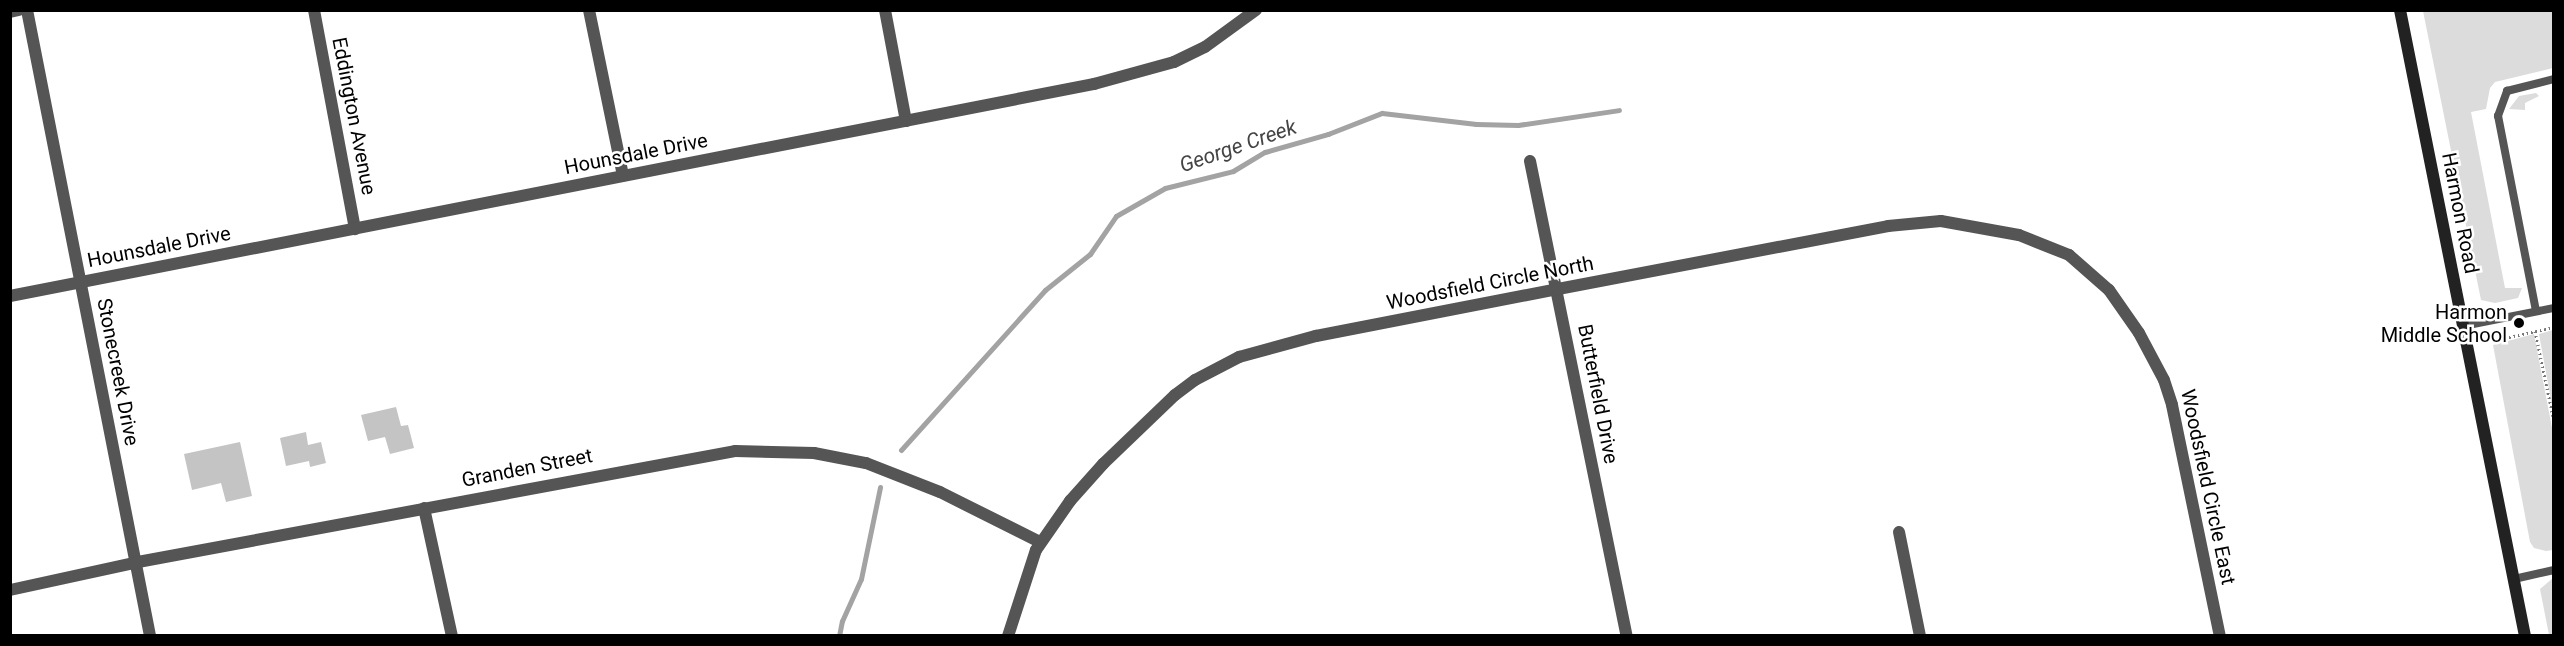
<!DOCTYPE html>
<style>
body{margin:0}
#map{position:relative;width:2564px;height:646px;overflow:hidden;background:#fff;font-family:Roboto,sans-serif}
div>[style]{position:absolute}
.green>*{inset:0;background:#dcdcdc}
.stream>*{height:5px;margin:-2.5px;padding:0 2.5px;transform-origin:2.5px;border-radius:2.5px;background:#a3a3a3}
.building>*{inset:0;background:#c4c4c4}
.path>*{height:3px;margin-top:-1.5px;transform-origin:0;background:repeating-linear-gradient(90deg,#777 0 1.5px,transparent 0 4.5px)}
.lane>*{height:8px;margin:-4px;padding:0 4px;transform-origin:4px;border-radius:4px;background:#555}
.street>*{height:12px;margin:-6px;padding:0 6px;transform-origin:6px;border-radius:6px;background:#555}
.secondary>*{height:12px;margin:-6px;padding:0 6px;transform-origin:6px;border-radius:6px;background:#222}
.dots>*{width:16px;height:16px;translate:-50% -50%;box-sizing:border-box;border:3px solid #fff;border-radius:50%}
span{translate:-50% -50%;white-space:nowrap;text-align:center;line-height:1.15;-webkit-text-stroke:5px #fff;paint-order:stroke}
.street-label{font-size:20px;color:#000}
.poi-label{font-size:20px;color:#000}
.right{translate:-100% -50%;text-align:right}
.water-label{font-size:21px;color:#444;font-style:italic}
.frame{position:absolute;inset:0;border:12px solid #000;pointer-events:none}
</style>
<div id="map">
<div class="green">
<div style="clip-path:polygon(2423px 11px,2553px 11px,2553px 68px,2495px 82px,2490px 88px,2486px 109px,2471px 112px,2505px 288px,2522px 288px,2518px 298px,2495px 303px,2481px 300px)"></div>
<div style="clip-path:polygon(2536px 93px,2539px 96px,2525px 103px,2525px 110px,2509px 109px,2519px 96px)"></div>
<div style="clip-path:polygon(2553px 330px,2554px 330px,2553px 411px,2539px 334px)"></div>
<div style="clip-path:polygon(2534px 334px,2553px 433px,2553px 550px,2546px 551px,2534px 548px,2530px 542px,2493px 345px)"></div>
<div style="clip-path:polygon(2553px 578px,2553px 635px,2549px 635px,2540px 589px)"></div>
</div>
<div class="stream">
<div style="left:901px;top:450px;width:215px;rotate:-48deg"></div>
<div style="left:1045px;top:290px;width:58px;rotate:-38.7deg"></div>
<div style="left:1090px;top:254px;width:46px;rotate:-55.6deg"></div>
<div style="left:1116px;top:216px;width:56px;rotate:-29.7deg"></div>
<div style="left:1165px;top:188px;width:70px;rotate:-14deg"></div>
<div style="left:1233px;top:171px;width:37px;rotate:-31deg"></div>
<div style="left:1265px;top:152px;width:66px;rotate:-15.9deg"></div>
<div style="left:1328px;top:134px;width:58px;rotate:-21.3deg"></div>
<div style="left:1382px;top:113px;width:95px;rotate:6.7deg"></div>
<div style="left:1476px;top:124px;width:42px;rotate:1.4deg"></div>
<div style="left:1518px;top:125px;width:102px;rotate:-8.4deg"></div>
<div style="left:839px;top:636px;width:15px;rotate:-79deg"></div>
<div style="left:842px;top:621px;width:46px;rotate:-65.7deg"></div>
<div style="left:861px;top:579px;width:94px;rotate:-78.3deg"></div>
</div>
<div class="building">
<div style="clip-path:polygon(396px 407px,401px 426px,408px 425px,414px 448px,390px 454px,385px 437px,368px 441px,361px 415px)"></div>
<div style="clip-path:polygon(306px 432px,308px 445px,321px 442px,326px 463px,310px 467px,309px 461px,286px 466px,280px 438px)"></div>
<div style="clip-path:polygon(240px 442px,252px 496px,226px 502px,221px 483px,192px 490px,184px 454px)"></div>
</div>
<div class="path">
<div style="left:2535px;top:331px;width:92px;rotate:78.1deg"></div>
<div style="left:2496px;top:340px;width:59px;rotate:-12.6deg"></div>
</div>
<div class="lane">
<div style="left:2536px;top:311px;width:199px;rotate:-101deg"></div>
<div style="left:2498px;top:116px;width:27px;rotate:-70deg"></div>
<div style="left:2507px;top:91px;width:49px;rotate:-14.3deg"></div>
<div style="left:2463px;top:326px;width:93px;rotate:-11.2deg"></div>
<div style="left:2514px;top:579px;width:41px;rotate:-12.7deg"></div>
</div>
<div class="street">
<div style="left:27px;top:10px;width:638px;rotate:78.88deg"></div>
<div style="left:314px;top:10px;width:223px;rotate:79.4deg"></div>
<div style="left:589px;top:10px;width:169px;rotate:78.4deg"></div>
<div style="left:885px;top:10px;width:113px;rotate:79.3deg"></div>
<div style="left:10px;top:12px;width:9px;rotate:-13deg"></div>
<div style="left:1530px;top:161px;width:485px;rotate:78.5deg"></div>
<div style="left:10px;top:296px;width:1105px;rotate:-11.07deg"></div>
<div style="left:1094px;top:84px;width:83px;rotate:-15.4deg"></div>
<div style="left:1174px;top:62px;width:34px;rotate:-26deg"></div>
<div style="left:1205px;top:47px;width:63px;rotate:-36deg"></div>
<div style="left:424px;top:508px;width:131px;rotate:77.7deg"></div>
<div style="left:1899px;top:532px;width:106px;rotate:78.6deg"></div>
<div style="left:10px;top:590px;width:131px;rotate:-12.3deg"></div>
<div style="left:138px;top:562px;width:607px;rotate:-10.53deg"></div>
<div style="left:735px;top:451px;width:79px;rotate:1.5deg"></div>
<div style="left:814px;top:453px;width:53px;rotate:10.9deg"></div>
<div style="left:866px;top:463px;width:79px;rotate:21.4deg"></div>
<div style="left:940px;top:492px;width:112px;rotate:26.6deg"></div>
<div style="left:1008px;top:636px;width:90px;rotate:-72deg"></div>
<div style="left:1036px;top:550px;width:60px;rotate:-55.2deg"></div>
<div style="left:1070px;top:501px;width:50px;rotate:-48.3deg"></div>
<div style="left:1103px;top:464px;width:100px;rotate:-43.8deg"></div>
<div style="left:1175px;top:395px;width:25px;rotate:-37deg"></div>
<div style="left:1195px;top:380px;width:50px;rotate:-27.6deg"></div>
<div style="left:1239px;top:357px;width:80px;rotate:-15.3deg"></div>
<div style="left:1316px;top:336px;width:247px;rotate:-11deg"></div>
<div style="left:1558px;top:289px;width:336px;rotate:-10.8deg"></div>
<div style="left:1888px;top:226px;width:53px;rotate:-5.4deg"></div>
<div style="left:1941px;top:221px;width:79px;rotate:10.2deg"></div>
<div style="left:2019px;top:235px;width:54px;rotate:21.8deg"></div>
<div style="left:2069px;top:255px;width:53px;rotate:41.2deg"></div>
<div style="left:2109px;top:290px;width:52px;rotate:55.1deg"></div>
<div style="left:2139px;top:333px;width:53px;rotate:62deg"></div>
<div style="left:2164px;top:380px;width:26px;rotate:72deg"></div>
<div style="left:2172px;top:405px;width:236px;rotate:78.3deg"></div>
</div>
<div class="secondary">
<div style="left:2400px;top:10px;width:638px;rotate:78.71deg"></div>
</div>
<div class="dots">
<div style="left:2519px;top:323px;background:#000"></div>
</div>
<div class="street-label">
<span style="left:354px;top:116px;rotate:79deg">Eddington Avenue</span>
<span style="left:636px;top:154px;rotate:-11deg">Hounsdale Drive</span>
<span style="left:2460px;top:213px;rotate:79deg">Harmon Road</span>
<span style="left:159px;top:247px;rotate:-11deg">Hounsdale Drive</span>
<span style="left:1490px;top:283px;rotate:-11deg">Woodsfield Circle North</span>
<span style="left:118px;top:372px;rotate:79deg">Stonecreek Drive</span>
<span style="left:1598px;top:394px;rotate:79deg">Butterfield Drive</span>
<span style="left:527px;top:468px;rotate:-11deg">Granden Street</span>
<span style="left:2208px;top:487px;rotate:78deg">Woodsfield Circle East</span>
</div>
<div class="poi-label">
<span class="right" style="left:2507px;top:324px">Harmon<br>Middle School</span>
</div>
<div class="water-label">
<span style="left:1238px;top:146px;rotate:-19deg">George Creek</span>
</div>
<div class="frame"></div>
</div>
